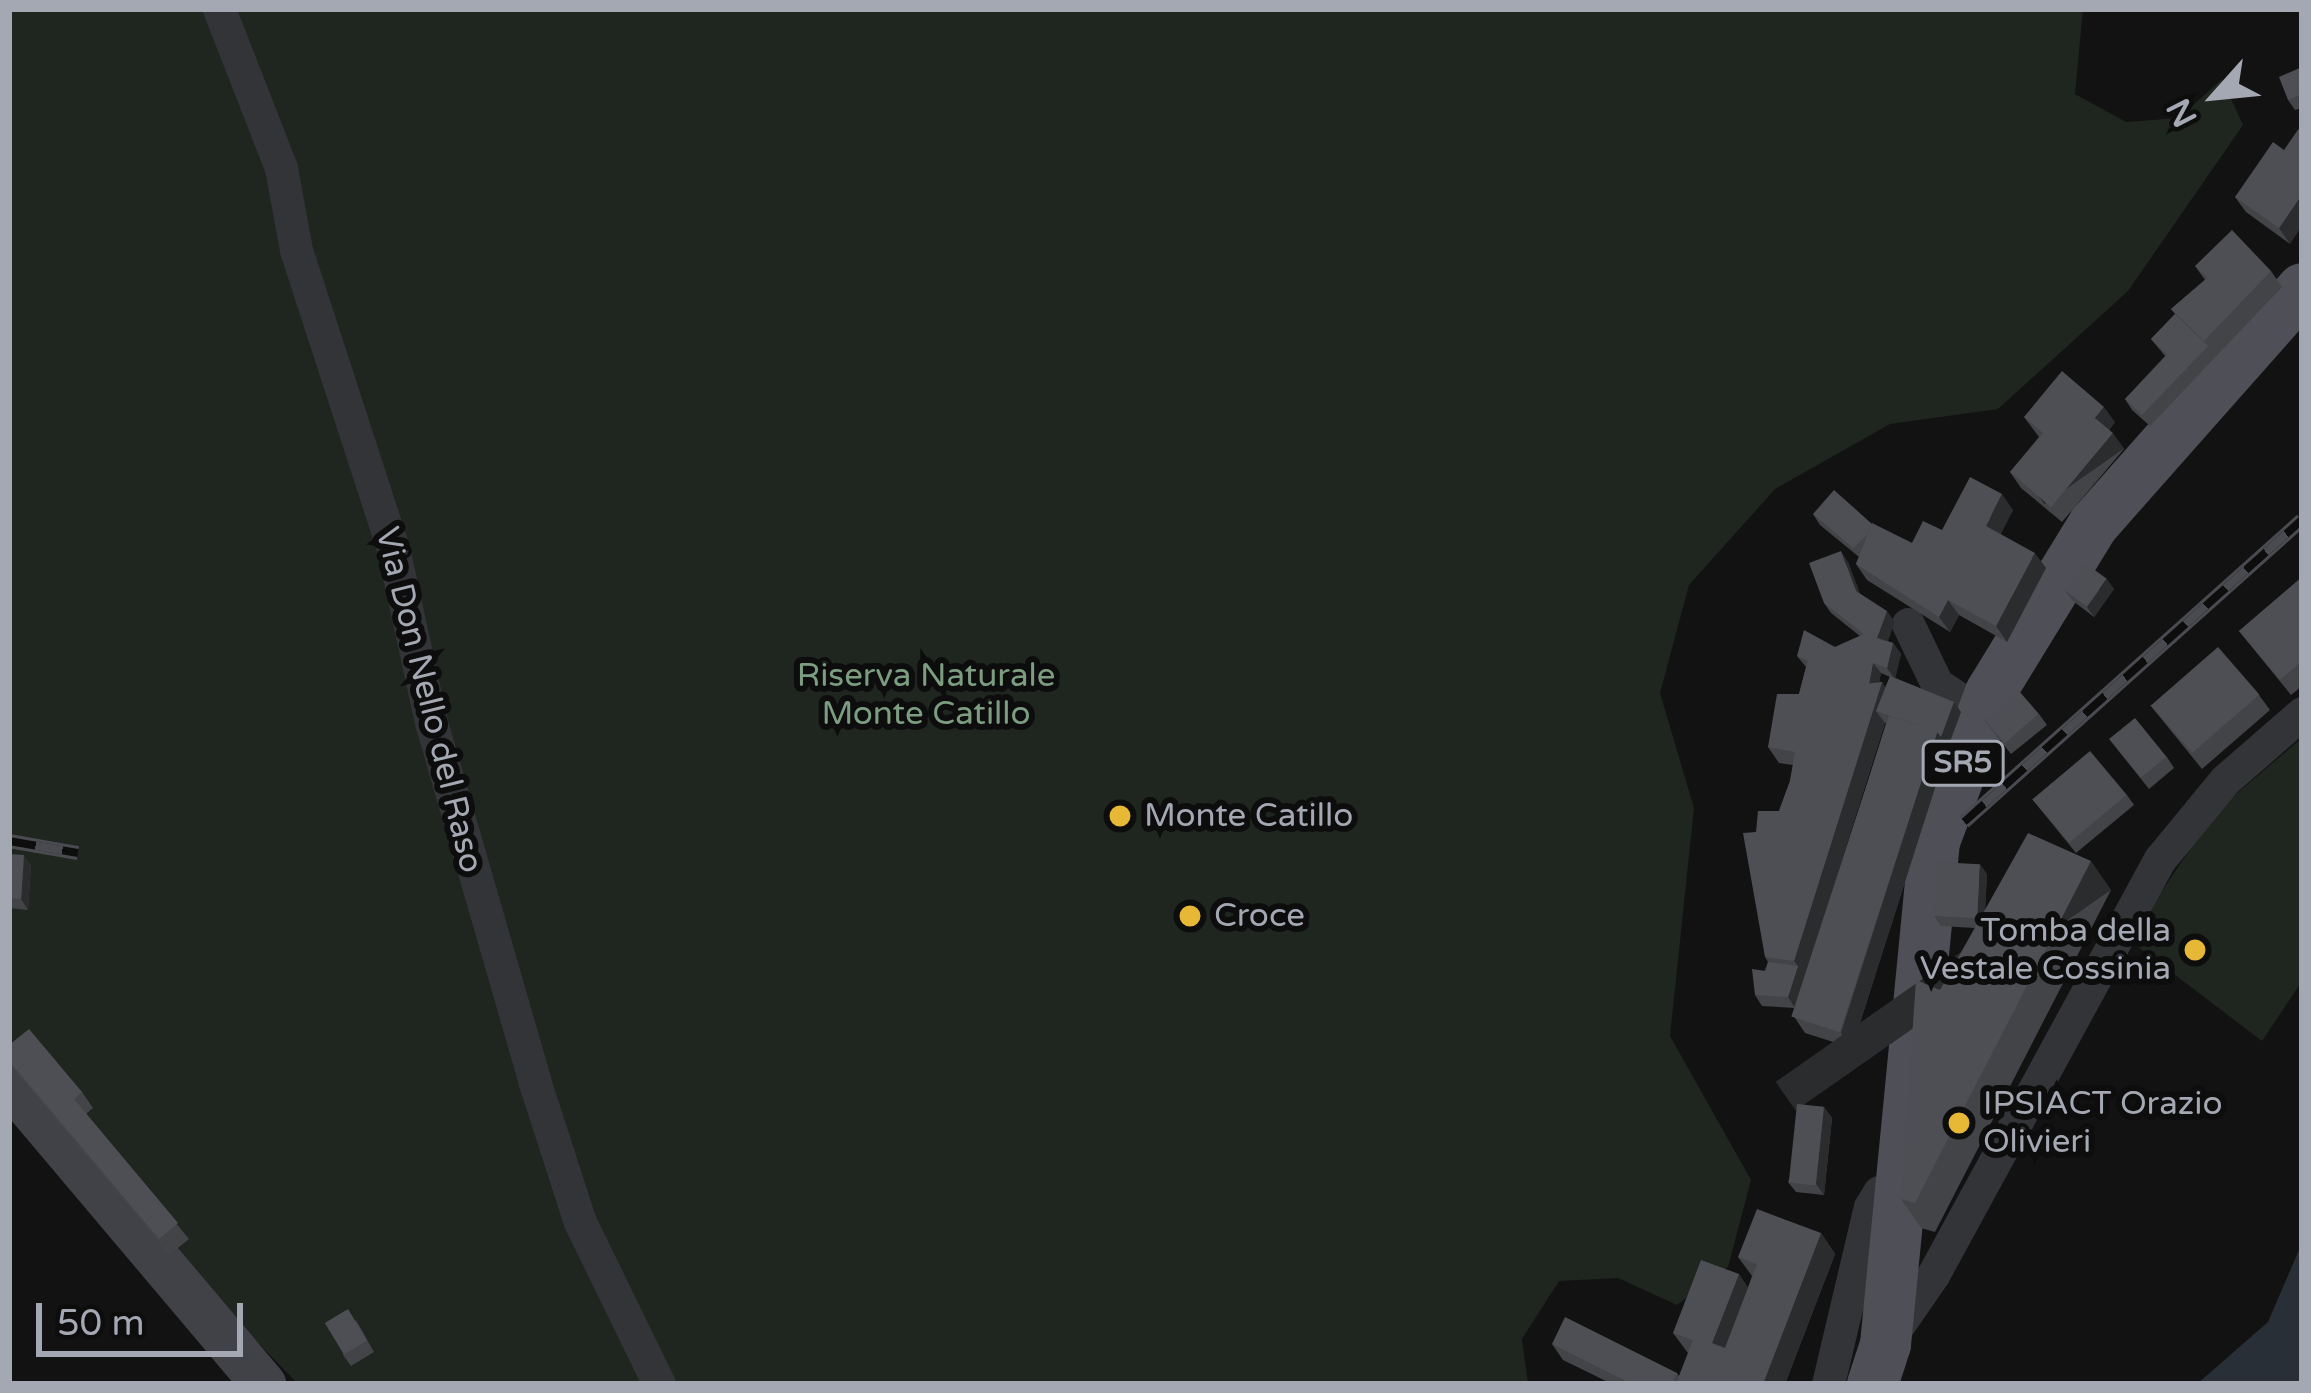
<!DOCTYPE html>
<style>
body{margin:0}
#map{position:relative;width:2311px;height:1393px;overflow:hidden;background:#121213;font-family:"Varela Round",sans-serif}
div>[style]{position:absolute}
.green>*{inset:0;background:#1e261f}
.water>*{inset:0;background:#292f36}
.street>*{height:33px;margin:-16.5px;padding:0 16.5px;transform-origin:16.5px;border-radius:16.5px;background:#333438}
.secondary>*{height:45px;margin:-22.5px;padding:0 22.5px;transform-origin:22.5px;border-radius:22.5px;background:#414248}
.primary>*{height:51px;margin:-25.5px;padding:0 25.5px;transform-origin:25.5px;border-radius:25.5px;background:#4f5057}
.rail>*{height:14px;margin-top:-7px;transform-origin:0;background:repeating-linear-gradient(90deg,#0d0d0e 0 27px,#4a4b51 0 54px);box-sizing:border-box;border-block:3px solid #4a4b51}
.wall>*{inset:0;background:#434448}
.shaded-wall>*{inset:0;background:#2b2c2e;transform-origin:0 0}
.building>*{inset:0;background:#4e4f54;transform-origin:0 0}
.dots>*{width:33px;height:33px;translate:-50% -50%;box-sizing:border-box;border:6px solid #0d0d0e;border-radius:50%}
span{translate:-50% -50%;white-space:nowrap;text-align:center;line-height:1.15;-webkit-text-stroke:12px #0d0d0e;paint-order:stroke}
.shield-label span{padding:3px 9px;background:#0d0d0e;border:3px solid;border-radius:9px;-webkit-text-stroke-width:0}
.shield-label{font-size:30px;color:#a4a8b3;font-weight:700}
.park-label{font-size:33px;color:#7c9d80}
.street-label{font-size:33px;color:#a4a8b3}
.poi-label{font-size:33px;color:#a4a8b3}
.left{translate:0 -50%;text-align:left}
.right{translate:-100% -50%;text-align:right}
.frame{position:absolute;inset:0;border:12px solid #a4a8b3;pointer-events:none}
.north{position:absolute;left:2155px;top:36px;width:120px;height:120px;-webkit-text-stroke:9px #0d0d0e;paint-order:stroke;rotate:243deg;font-size:33px;font-weight:700;line-height:48px;text-align:center;color:#a4a8b3}
.north::after{content:'';display:block;margin:auto;width:42px;height:54px;background:#a4a8b3;clip-path:polygon(50% 0,100% 100%,50% 72%,0 100%)}
.scale{position:absolute;left:36px;top:1303px;width:207px;height:54px;box-sizing:border-box;border:6px solid #a4a8b3;border-top:0;padding-left:15px;font-size:36px;line-height:42px;white-space:nowrap;color:#a4a8b3;-webkit-text-stroke:9px #0d0d0e;paint-order:stroke}
</style>
<div id="map">
<div class="green">
<div style="clip-path:polygon(9px 9px,2083px 9px,2075px 94px,2126px 122px,2179px 118px,2222px 79px,2243px 125px,2128px 291px,1998px 409px,1890px 424px,1775px 489px,1689px 585px,1660px 693px,1694px 808px,1670px 1036px,1751px 1180px,1728px 1267px,1677px 1305px,1618px 1278px,1559px 1281px,1522px 1339px,1528px 1384px,298px 1384px,202px 1285px,9px 1047px)"></div>
<div style="clip-path:polygon(2302px 738px,2302px 981px,2262px 1041px,2129px 940px,2215px 812px)"></div>
</div>
<div class="water">
<div style="clip-path:polygon(2302px 1243px,2302px 1384px,2197px 1384px,2268px 1322px)"></div>
</div>
<div class="street">
<div style="left:219px;top:9px;width:171px;rotate:68.7deg"></div>
<div style="left:281px;top:168px;width:83px;rotate:79.6deg"></div>
<div style="left:296px;top:250px;width:313px;rotate:72deg"></div>
<div style="left:393px;top:548px;width:178px;rotate:77.7deg"></div>
<div style="left:431px;top:722px;width:373px;rotate:73.9deg"></div>
<div style="left:534px;top:1080px;width:149px;rotate:72.1deg"></div>
<div style="left:580px;top:1222px;width:180px;rotate:64deg"></div>
<div style="left:1908px;top:624px;width:67px;rotate:64.2deg"></div>
<div style="left:1937px;top:684px;width:54px;rotate:33.7deg"></div>
<div style="left:1890px;top:1337px;width:75px;rotate:-55.3deg"></div>
<div style="left:1933px;top:1275px;width:474px;rotate:-61.4deg"></div>
<div style="left:2160px;top:859px;width:102px;rotate:-50.6deg"></div>
<div style="left:2225px;top:780px;width:102px;rotate:-41deg"></div>
<div style="left:1828px;top:1384px;width:182px;rotate:-76.7deg"></div>
<div style="left:1870px;top:1207px;width:17px;rotate:-59deg"></div>
<div style="left:1879px;top:1192px;width:23px;rotate:-18deg"></div>
</div>
<div class="secondary">
<div style="left:9px;top:1083px;width:394px;rotate:49.8deg"></div>
</div>
<div class="primary">
<div style="left:1872px;top:1384px;width:42px;rotate:-72deg"></div>
<div style="left:1885px;top:1344px;width:505px;rotate:-84.44deg"></div>
<div style="left:1934px;top:841px;width:159px;rotate:-69.4deg"></div>
<div style="left:1990px;top:692px;width:197px;rotate:-58.5deg"></div>
<div style="left:2093px;top:524px;width:315px;rotate:-48.5deg"></div>
</div>
<div class="rail">
<div style="left:1964px;top:822px;width:453px;rotate:-41.8deg"></div>
<div style="left:9px;top:841px;width:70px;rotate:9.9deg"></div>
</div>
<div class="wall">
<div style="clip-path:polygon(2302px 67px,2302px 108px,2295px 110px,2288px 100px)"></div>
<div style="clip-path:polygon(2284px 150px,2290px 244px,2246px 212px,2235px 197px)"></div>
<div style="clip-path:polygon(2195px 266px,2271px 271px,2282px 287px,2150px 426px,2132px 410px,2125px 399px,2165px 356px,2151px 339px,2175px 314px,2171px 309px,2205px 280px)"></div>
<div style="clip-path:polygon(2024px 417px,2115px 422px,2109px 430px,2124px 449px,2062px 522px,2021px 488px,2010px 472px,2039px 437px)"></div>
<div style="clip-path:polygon(2013px 510px,2000px 534px,2046px 568px,2007px 642px,1959px 615px,1950px 632px,1867px 580px,1856px 564px,1859px 557px,1820px 525px,1813px 514px,1872px 524px,1912px 543px,1942px 530px)"></div>
<div style="clip-path:polygon(evenodd,1848px 562px,1860px 594px,1895px 622px,1887px 641px,1893px 643px,1901px 654px,1895px 678px,1954px 702px,1961px 712px,1948px 747px,1852px 1048px,1805px 1033px,1795px 1018px,1886px 723px,1885px 723px,1795px 1008px,1762px 1006px,1755px 995px,1768px 962px,1765px 957px,1756px 832px,1779px 811px,1790px 781px,1793px 765px,1779px 763px,1768px 747px,1799px 694px,1806px 667px,1797px 656px,1835px 647px,1860px 636px,1831px 613px,1824px 603px,1848px 562px,1881px 673px,1890px 677px,1885px 688px,1882px 682px,1879px 683px,1881px 673px)"></div>
<div style="clip-path:polygon(2302px 577px,2302px 686px,2291px 695px,2239px 631px)"></div>
<div style="clip-path:polygon(2114px 589px,2094px 617px,2073px 601px,2065px 591px)"></div>
<div style="clip-path:polygon(2259px 695px,2270px 710px,2202px 769px,2150px 705px)"></div>
<div style="clip-path:polygon(2039px 714px,2047px 725px,2011px 754px,1984px 720px)"></div>
<div style="clip-path:polygon(2109px 739px,2167px 757px,2174px 768px,2149px 789px)"></div>
<div style="clip-path:polygon(2127px 795px,2134px 805px,2076px 853px,2032px 799px)"></div>
<div style="clip-path:polygon(9px 854px,31px 865px,28px 910px,9px 908px)"></div>
<div style="clip-path:polygon(1987px 874px,1985px 910px,2111px 890px,1935px 1232px,1921px 1228px,1901px 1199px,1940px 990px,1975px 928px,1941px 926px,1934px 916px)"></div>
<div style="clip-path:polygon(9px 1045px,82px 1092px,93px 1108px,86px 1114px,189px 1239px,169px 1255px,12px 1068px,9px 1063px)"></div>
<div style="clip-path:polygon(1824px 1107px,1832px 1118px,1824px 1195px,1796px 1192px,1788px 1182px)"></div>
<div style="clip-path:polygon(1821px 1233px,1835px 1254px,1785px 1384px,1612px 1384px,1563px 1360px,1552px 1344px,1677px 1373px,1679px 1376px,1688px 1353px,1673px 1333px,1739px 1274px,1748px 1288px,1752px 1276px,1738px 1257px)"></div>
<div style="clip-path:polygon(356px 1320px,374px 1352px,351px 1366px,343px 1355px)"></div>
</div>
<div class="shaded-wall">
<div style="clip-path:polygon(2302px 195px,2302px 226px,2290px 244px,2279px 228px)"></div>
<div style="clip-path:polygon(2104px 407px,2115px 422px,2106px 433px,2095px 418px)"></div>
<div style="left:2113px;top:433px;width:19px;height:97px;rotate:55deg"></div>
<div style="clip-path:polygon(2002px 494px,2013px 510px,1997px 542px,1986px 526px)"></div>
<div style="clip-path:polygon(1841px 551px,1848px 562px,1863px 602px,1856px 591px)"></div>
<div style="clip-path:polygon(2035px 553px,2046px 568px,2007px 642px,1996px 626px)"></div>
<div style="clip-path:polygon(2107px 579px,2114px 589px,2094px 617px,2087px 607px)"></div>
<div style="clip-path:polygon(1948px 600px,1959px 615px,1950px 632px,1939px 617px)"></div>
<div style="clip-path:polygon(1887px 611px,1895px 622px,1885px 649px,1877px 638px)"></div>
<div style="clip-path:polygon(1893px 643px,1901px 654px,1895px 679px,1887px 668px)"></div>
<div style="clip-path:polygon(1873px 663px,1881px 673px,1875px 700px,1868px 689px)"></div>
<div style="clip-path:polygon(1882px 682px,1893px 698px,1876px 711px,1885px 723px,1795px 1008px,1788px 997px,1798px 966px,1794px 961px)"></div>
<div style="clip-path:polygon(1954px 702px,1961px 712px,1948px 747px,1852px 1048px,1841px 1033px,1937px 732px)"></div>
<div style="clip-path:polygon(24px 855px,31px 865px,28px 910px,21px 899px)"></div>
<div style="left:2091px;top:861px;width:35px;height:385px;rotate:55deg"></div>
<div style="clip-path:polygon(1980px 864px,1987px 874px,1984px 929px,1977px 918px)"></div>
<div style="clip-path:polygon(1824px 1107px,1832px 1118px,1824px 1195px,1816px 1184px)"></div>
<div style="clip-path:polygon(1821px 1233px,1835px 1254px,1785px 1384px,1763px 1384px)"></div>
<div style="clip-path:polygon(1739px 1274px,1753px 1295px,1726px 1364px,1712px 1343px)"></div>
</div>
<div class="building">
<div style="clip-path:polygon(2302px 67px,2302px 96px,2300px 95px,2288px 100px,2279px 77px)"></div>
<div style="clip-path:polygon(2302px 124px,2302px 195px,2279px 228px,2235px 197px,2273px 142px,2284px 150px)"></div>
<div style="clip-path:polygon(2232px 230px,2271px 271px,2204px 341px,2171px 309px,2207px 278px,2195px 266px)"></div>
<div style="clip-path:polygon(2175px 314px,2208px 346px,2142px 415px,2125px 399px,2167px 355px,2151px 339px)"></div>
<div style="clip-path:polygon(2062px 371px,2104px 407px,2095px 418px,2113px 433px,2051px 507px,2010px 472px,2043px 433px,2024px 417px)"></div>
<div style="clip-path:polygon(1970px 477px,2002px 494px,1986px 526px,2035px 553px,1996px 626px,1948px 600px,1939px 617px,1856px 564px,1872px 523px,1912px 543px,1923px 521px,1942px 530px)"></div>
<div style="clip-path:polygon(1834px 490px,1872px 524px,1867px 535px,1853px 548px,1813px 514px)"></div>
<div style="clip-path:polygon(1841px 551px,1856px 591px,1887px 611px,1877px 638px,1893px 643px,1887px 668px,1873px 663px,1869px 684px,1865px 684px,1797px 656px,1804px 630px,1835px 647px,1864px 634px,1824px 603px,1809px 563px)"></div>
<div style="left:2085px;top:563px;width:27px;height:34px;rotate:36deg"></div>
<div style="clip-path:polygon(2302px 577px,2302px 661px,2280px 680px,2239px 631px)"></div>
<div style="left:2218px;top:647px;width:63px;height:89px;rotate:49deg"></div>
<div style="clip-path:polygon(1808px 660px,1865px 684px,1882px 682px,1794px 961px,1765px 957px,1743px 833px,1756px 832px,1758px 811px,1779px 811px,1790px 781px,1795px 752px,1768px 747px,1777px 694px,1799px 694px)"></div>
<div style="clip-path:polygon(1890px 676px,1954px 702px,1941px 737px,1937px 732px,1876px 711px)"></div>
<div style="left:2019px;top:691px;width:30px;height:45px;rotate:49deg"></div>
<div style="left:1889px;top:716px;width:51px;height:316px;rotate:18deg"></div>
<div style="left:2135px;top:718px;width:50px;height:33px;rotate:51deg"></div>
<div style="left:2090px;top:751px;width:57px;height:75px;rotate:50deg"></div>
<div style="clip-path:polygon(2028px 833px,2091px 861px,1915px 1203px,1901px 1199px,1916px 980px,1940px 990px)"></div>
<div style="clip-path:polygon(9px 854px,24px 855px,21px 899px,9px 898px)"></div>
<div style="left:1937px;top:862px;width:43px;height:54px;rotate:3deg"></div>
<div style="clip-path:polygon(1768px 962px,1798px 966px,1788px 997px,1755px 995px,1752px 969px,1766px 971px)"></div>
<div style="clip-path:polygon(29px 1029px,82px 1092px,74px 1099px,178px 1223px,159px 1239px,9px 1061px,9px 1045px)"></div>
<div style="left:1797px;top:1104px;width:27px;height:79px;rotate:6deg"></div>
<div style="clip-path:polygon(1757px 1209px,1821px 1233px,1763px 1384px,1676px 1384px,1693px 1340px,1673px 1333px,1701px 1260px,1739px 1274px,1712px 1343px,1725px 1348px,1757px 1264px,1738px 1257px)"></div>
<div style="left:348px;top:1309px;width:37px;height:27px;rotate:59deg"></div>
<div style="clip-path:polygon(1565px 1317px,1677px 1373px,1672px 1384px,1632px 1384px,1552px 1344px)"></div>
</div>
<div class="dots">
<div style="left:1120px;top:816px;background:#e7b736"></div>
<div style="left:1190px;top:916px;background:#e7b736"></div>
<div style="left:2195px;top:950px;background:#e7b736"></div>
<div style="left:1959px;top:1123px;background:#e7b736"></div>
</div>
<div class="shield-label">
<span style="left:1963px;top:763px">SR5</span>
</div>
<div class="park-label">
<span style="left:926px;top:695px">Riserva Naturale<br>Monte Catillo</span>
</div>
<div class="street-label">
<span style="left:429px;top:700px;rotate:76deg">Via Don Nello del Raso</span>
</div>
<div class="poi-label">
<span class="left" style="left:1144px;top:816px">Monte Catillo</span>
<span class="left" style="left:1214px;top:916px">Croce</span>
<span class="right" style="left:2171px;top:950px">Tomba della<br>Vestale Cossinia</span>
<span class="left" style="left:1983px;top:1123px">IPSIACT Orazio<br>Olivieri</span>
</div>
<div class="frame"></div>
<div class="north">N</div>
<div class="scale">50 m</div>
</div>
